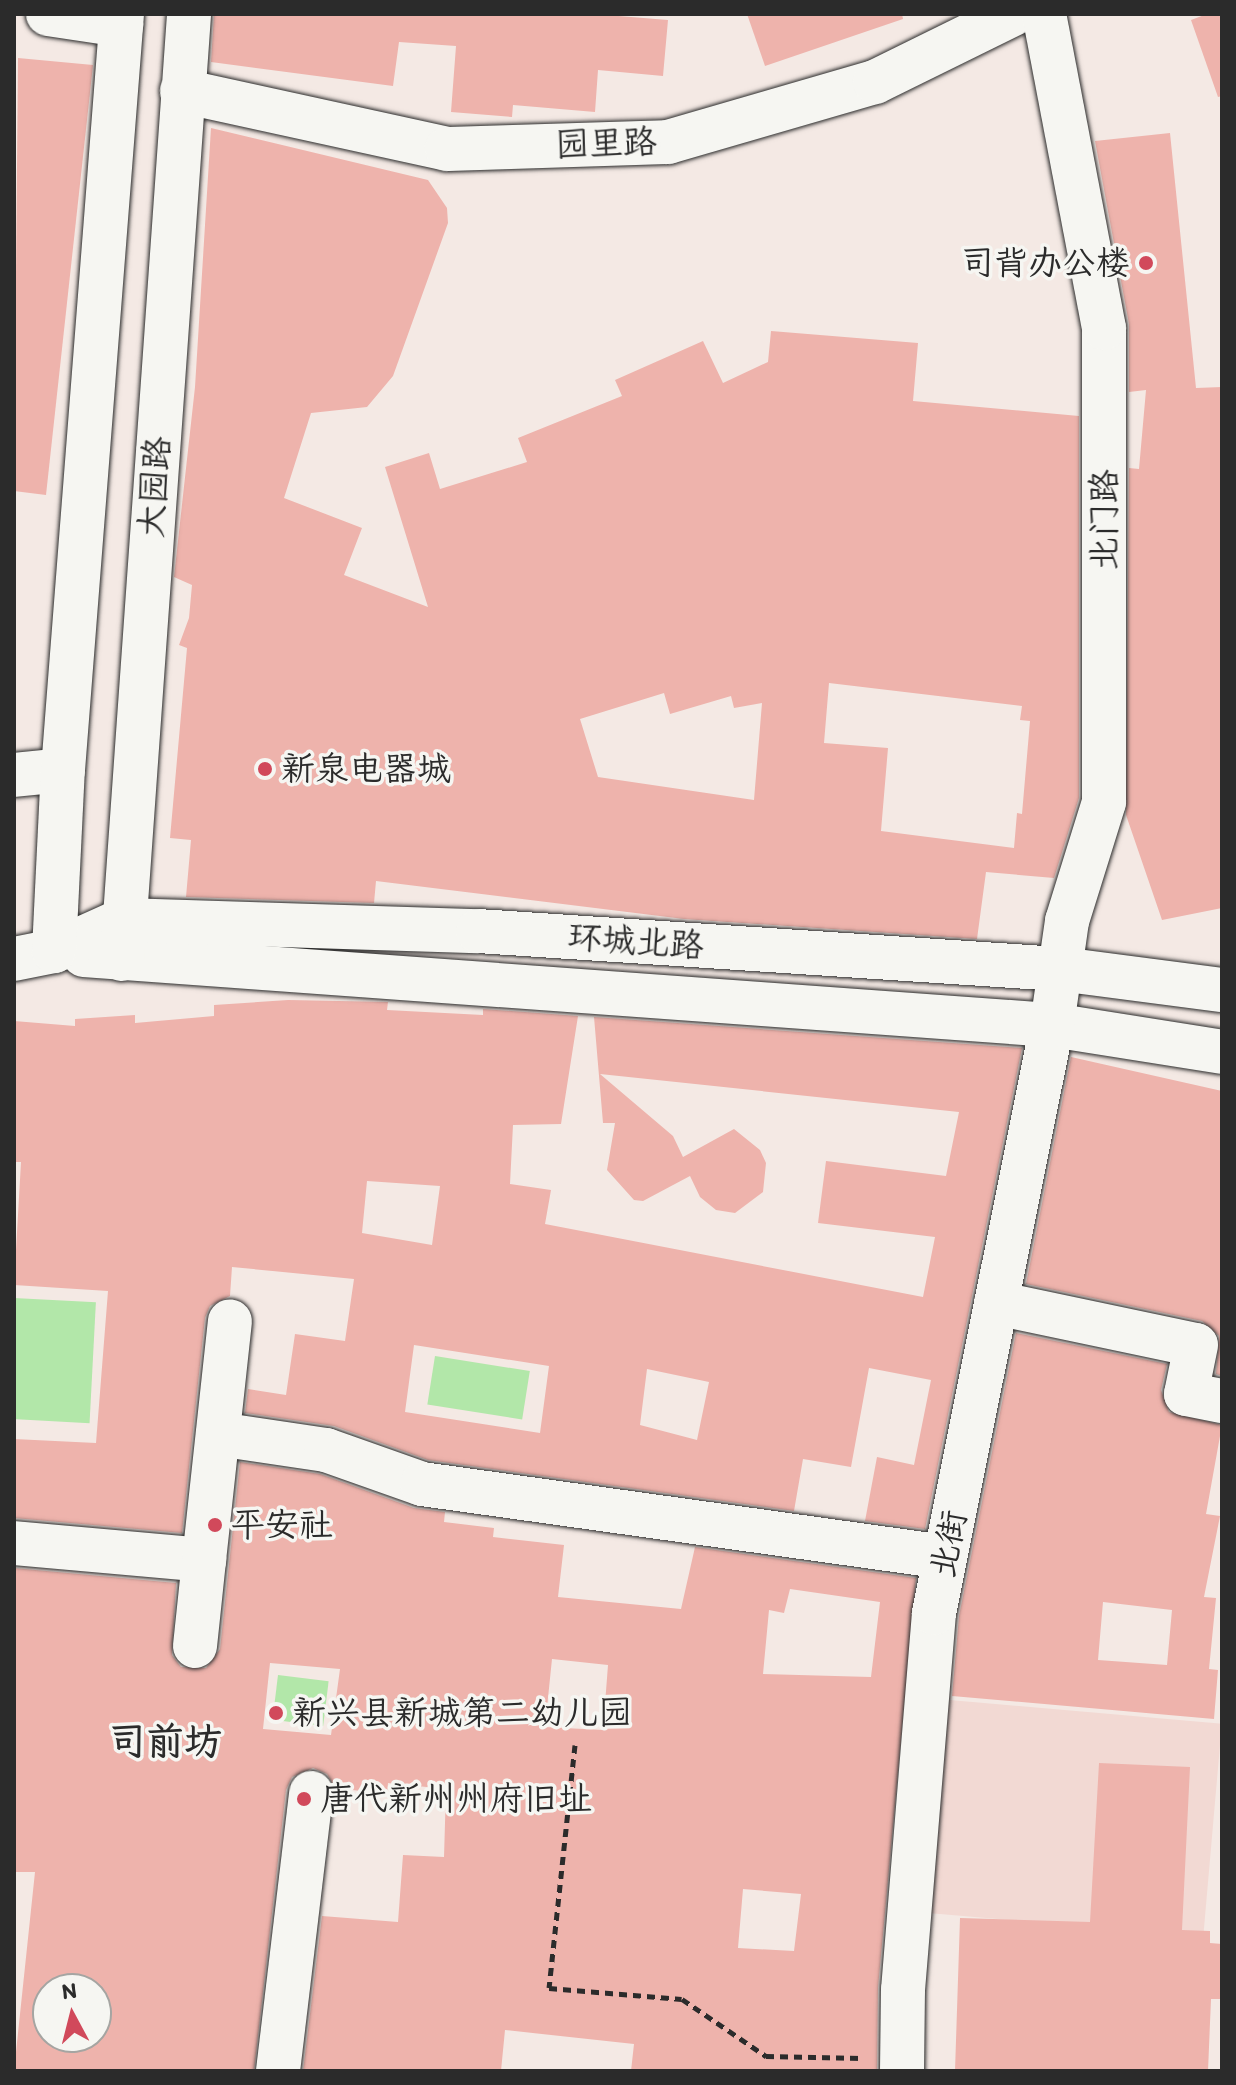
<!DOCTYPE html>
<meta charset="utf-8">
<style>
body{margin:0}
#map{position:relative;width:1236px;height:2085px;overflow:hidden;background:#f4e9e4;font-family:Itim,"LXGW WenKai TC",sans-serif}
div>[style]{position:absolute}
.built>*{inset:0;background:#f2d9d3;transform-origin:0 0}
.green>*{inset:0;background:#b2e7a9;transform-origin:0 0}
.building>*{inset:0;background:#eeb3ac}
.path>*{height:5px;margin-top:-2.5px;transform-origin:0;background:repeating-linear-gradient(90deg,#2b2b2b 0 8px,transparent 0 14px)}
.roads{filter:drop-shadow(0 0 2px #2b2b2b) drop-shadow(0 0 2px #2b2b2b)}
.minor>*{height:44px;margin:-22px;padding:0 22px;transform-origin:22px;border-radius:22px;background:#f6f6f2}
.major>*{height:44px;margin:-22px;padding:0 22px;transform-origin:22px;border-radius:22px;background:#f6f6f2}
.dots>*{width:22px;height:22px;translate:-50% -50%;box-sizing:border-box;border:4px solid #f6f6f2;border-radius:50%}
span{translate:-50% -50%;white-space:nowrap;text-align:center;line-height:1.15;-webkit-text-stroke:7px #f6f6f2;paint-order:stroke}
.street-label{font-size:34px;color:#2b2b2b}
.poi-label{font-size:34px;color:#2b2b2b}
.right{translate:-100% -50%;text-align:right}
.left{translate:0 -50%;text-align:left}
.quarter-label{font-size:38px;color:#2b2b2b;font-weight:700}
.frame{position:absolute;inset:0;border:16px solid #2b2b2b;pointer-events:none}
.north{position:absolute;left:32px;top:1973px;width:80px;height:80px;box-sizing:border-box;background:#f6f6f2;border:2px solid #a5a5a2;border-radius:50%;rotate:353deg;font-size:22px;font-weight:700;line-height:32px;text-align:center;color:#2b2b2b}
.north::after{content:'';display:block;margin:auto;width:28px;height:36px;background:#d1495b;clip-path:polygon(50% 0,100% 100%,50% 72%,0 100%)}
</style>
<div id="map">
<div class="built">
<div style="left:927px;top:1698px;width:296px;height:214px;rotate:5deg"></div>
</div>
<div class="green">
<div style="left:14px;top:1298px;width:82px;height:121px;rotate:3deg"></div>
<div style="left:435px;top:1356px;width:96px;height:49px;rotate:9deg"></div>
<div style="left:278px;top:1675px;width:51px;height:45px;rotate:7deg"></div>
</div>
<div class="building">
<div style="clip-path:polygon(214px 14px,594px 14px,668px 20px,663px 76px,598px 70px,595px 112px,513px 105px,512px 117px,451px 112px,456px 46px,399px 42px,393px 86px,211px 62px)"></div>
<div style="clip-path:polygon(747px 14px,902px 14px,903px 19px,765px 66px)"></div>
<div style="clip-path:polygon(1207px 14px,1222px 14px,1222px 96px,1218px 97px,1191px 20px)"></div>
<div style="clip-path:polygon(18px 58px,93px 65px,46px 495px,14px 491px)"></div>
<div style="clip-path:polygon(evenodd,211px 128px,428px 180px,447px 208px,448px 223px,393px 376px,367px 407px,311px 413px,284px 498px,362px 528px,344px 575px,428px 607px,385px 467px,429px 453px,440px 489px,527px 462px,518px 438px,622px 396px,615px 380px,703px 341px,723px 383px,768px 362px,771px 331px,918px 343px,913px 401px,1079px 416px,1079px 798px,1054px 878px,986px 872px,977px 939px,684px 919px,376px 881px,374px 903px,186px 897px,191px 840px,170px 838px,187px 648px,179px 645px,189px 618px,192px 585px,174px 577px,195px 387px,211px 128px,829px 683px,1022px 706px,1020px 720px,1030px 721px,1022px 814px,1017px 813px,1014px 848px,881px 831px,888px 748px,824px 743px,829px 683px,211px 128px,664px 693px,670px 714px,731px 696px,734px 708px,762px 703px,754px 800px,598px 777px,580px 719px,664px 693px)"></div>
<div style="clip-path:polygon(1170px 133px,1196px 388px,1222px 387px,1222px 908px,1162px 920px,1126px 815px,1129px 468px,1139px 469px,1146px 390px,1129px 392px,1129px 324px,1095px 141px)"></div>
<div style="clip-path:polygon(evenodd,288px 1000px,388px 1002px,387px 1010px,483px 1015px,483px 1009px,578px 1016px,561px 1124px,513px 1125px,510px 1184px,551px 1190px,545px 1224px,923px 1297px,935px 1237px,818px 1223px,826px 1161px,946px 1176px,959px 1112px,600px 1074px,673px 1136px,683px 1157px,734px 1129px,760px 1150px,766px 1163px,763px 1192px,735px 1213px,716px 1210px,700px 1197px,690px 1176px,643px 1201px,634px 1200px,607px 1170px,615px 1123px,603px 1123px,594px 1017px,1022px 1048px,925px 1529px,865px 1521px,877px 1457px,914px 1465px,931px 1380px,869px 1368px,851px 1467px,803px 1459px,794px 1511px,428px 1460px,334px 1426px,245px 1413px,248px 1389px,286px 1395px,295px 1334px,345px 1341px,354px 1279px,232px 1267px,230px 1296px,210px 1306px,205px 1318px,182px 1533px,14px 1518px,14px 1439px,96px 1443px,108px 1291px,14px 1285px,21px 1162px,14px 1162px,14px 1021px,75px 1026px,75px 1019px,135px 1015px,135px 1023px,214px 1016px,214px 1005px,288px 1000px,367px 1181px,440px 1186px,432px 1245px,362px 1233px,367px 1181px,288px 1000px,414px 1345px,549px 1366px,540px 1433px,405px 1412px,414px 1345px,288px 1000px,647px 1369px,709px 1382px,697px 1440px,640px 1425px,647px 1369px)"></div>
<div style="clip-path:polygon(1071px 1057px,1222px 1091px,1222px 1376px,1216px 1374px,1219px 1336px,1202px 1321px,1026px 1284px)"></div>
<div style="clip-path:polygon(evenodd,1016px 1333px,1167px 1364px,1161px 1390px,1169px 1412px,1222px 1425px,1206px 1514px,1220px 1516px,1204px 1597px,1216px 1598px,1209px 1669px,1218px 1670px,1214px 1719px,952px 1696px,959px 1616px,1016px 1333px,1103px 1602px,1172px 1610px,1167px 1665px,1098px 1660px,1103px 1602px)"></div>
<div style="clip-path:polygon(evenodd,240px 1462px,320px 1474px,414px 1508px,445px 1512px,444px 1522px,494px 1528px,493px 1537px,564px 1545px,558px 1597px,681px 1609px,695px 1547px,916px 1578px,878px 1988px,877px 2071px,631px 2071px,634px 2044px,505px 2030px,501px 2071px,303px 2071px,322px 1916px,398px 1922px,403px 1855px,444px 1857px,446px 1789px,388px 1783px,387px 1794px,335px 1788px,327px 1774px,313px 1768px,292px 1777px,286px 1790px,254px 2071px,14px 2071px,35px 1872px,14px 1872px,14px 1568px,176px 1583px,172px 1655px,181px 1667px,206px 1668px,220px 1649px,240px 1462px,790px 1589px,880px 1602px,871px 1677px,763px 1674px,769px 1610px,784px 1613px,790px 1589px,240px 1462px,552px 1659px,608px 1665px,603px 1730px,545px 1727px,552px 1659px,240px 1462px,270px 1663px,340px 1669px,331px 1735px,263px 1729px,270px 1663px,240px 1462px,743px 1889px,801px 1894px,794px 1951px,738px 1948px,743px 1889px,240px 1462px,48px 1989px,96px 1989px,96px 2037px,48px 2037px,48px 1989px)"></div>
<div style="clip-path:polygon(1099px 1763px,1190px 1767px,1182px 1930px,1210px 1931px,1210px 1943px,1222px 1944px,1222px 1999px,1211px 1999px,1208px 2071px,955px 2071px,960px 1918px,1090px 1922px)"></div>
</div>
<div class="path">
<div style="left:575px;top:1745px;width:244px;rotate:96.1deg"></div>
<div style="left:549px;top:1988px;width:133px;rotate:4.7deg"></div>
<div style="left:682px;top:1999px;width:102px;rotate:34.2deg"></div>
<div style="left:766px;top:2056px;width:96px;rotate:1.2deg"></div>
</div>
<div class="roads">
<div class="minor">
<div style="left:48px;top:14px;width:74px;rotate:8.6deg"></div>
<div style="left:182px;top:91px;width:271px;rotate:12.3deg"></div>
<div style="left:447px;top:149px;width:221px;rotate:-1.8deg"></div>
<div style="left:668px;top:142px;width:216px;rotate:-16.2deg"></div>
<div style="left:875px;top:82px;width:154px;rotate:-26.2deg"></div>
<div style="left:14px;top:775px;width:49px;rotate:-5.8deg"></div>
<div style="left:84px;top:955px;width:971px;rotate:4.14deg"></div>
<div style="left:1052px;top:1025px;width:172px;rotate:9deg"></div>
<div style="left:14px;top:959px;width:41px;rotate:-11.3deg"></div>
<div style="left:54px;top:951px;width:76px;rotate:-24.2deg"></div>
<div style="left:123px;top:920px;width:355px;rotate:1.8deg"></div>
<div style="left:478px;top:931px;width:583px;rotate:3.74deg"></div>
<div style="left:1060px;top:969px;width:163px;rotate:7.4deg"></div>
<div style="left:996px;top:1303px;width:204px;rotate:11.9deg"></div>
<div style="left:1196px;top:1345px;width:50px;rotate:101.5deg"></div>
<div style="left:1186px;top:1394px;width:37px;rotate:11deg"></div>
<div style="left:218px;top:1434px;width:109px;rotate:8.4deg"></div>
<div style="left:326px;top:1450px;width:102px;rotate:19.5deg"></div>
<div style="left:422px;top:1484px;width:528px;rotate:7.95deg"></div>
<div style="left:14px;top:1543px;width:191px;rotate:5.1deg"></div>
<div style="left:204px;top:1560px;width:240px;rotate:-83.8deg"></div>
<div style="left:195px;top:1646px;width:86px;rotate:-84deg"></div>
<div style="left:278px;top:2071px;width:280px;rotate:-83.2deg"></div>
<div style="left:902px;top:2071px;width:81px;rotate:-89.3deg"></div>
<div style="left:903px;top:1990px;width:378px;rotate:-85.3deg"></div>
<div style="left:934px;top:1613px;width:600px;rotate:-78.65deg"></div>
<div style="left:1052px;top:1025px;width:105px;rotate:-81.8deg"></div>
<div style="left:1067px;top:921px;width:125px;rotate:-72.7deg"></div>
<div style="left:1104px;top:802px;width:474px;rotate:-90deg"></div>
<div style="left:1104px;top:328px;width:320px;rotate:-100.8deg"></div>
</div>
<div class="major">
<div style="left:54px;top:951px;width:181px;rotate:-87.2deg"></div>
<div style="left:63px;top:770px;width:758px;rotate:-85.54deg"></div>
<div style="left:122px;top:959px;width:947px;rotate:-85.94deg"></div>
</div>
</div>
<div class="dots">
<div style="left:1146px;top:263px;background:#d1495b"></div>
<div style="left:265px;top:769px;background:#d1495b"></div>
<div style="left:215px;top:1525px;background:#d1495b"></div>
<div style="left:276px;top:1713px;background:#d1495b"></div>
<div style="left:304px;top:1799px;background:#d1495b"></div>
</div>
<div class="street-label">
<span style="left:606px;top:143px;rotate:-2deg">园里路</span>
<span style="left:154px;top:487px;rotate:-86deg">大园路</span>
<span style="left:1104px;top:520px;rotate:-90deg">北门路</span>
<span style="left:636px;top:941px;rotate:4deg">环城北路</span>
<span style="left:948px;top:1544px;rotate:-79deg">北街</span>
</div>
<div class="poi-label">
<span class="right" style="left:1130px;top:263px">司背办公楼</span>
<span class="left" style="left:281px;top:769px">新泉电器城</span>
<span class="left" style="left:231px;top:1525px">平安社</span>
<span class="left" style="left:292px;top:1713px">新兴县新城第二幼儿园</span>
<span class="left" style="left:320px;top:1799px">唐代新州州府旧址</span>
</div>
<div class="quarter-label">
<span style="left:165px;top:1742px">司前坊</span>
</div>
<div class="frame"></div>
<div class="north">N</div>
</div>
